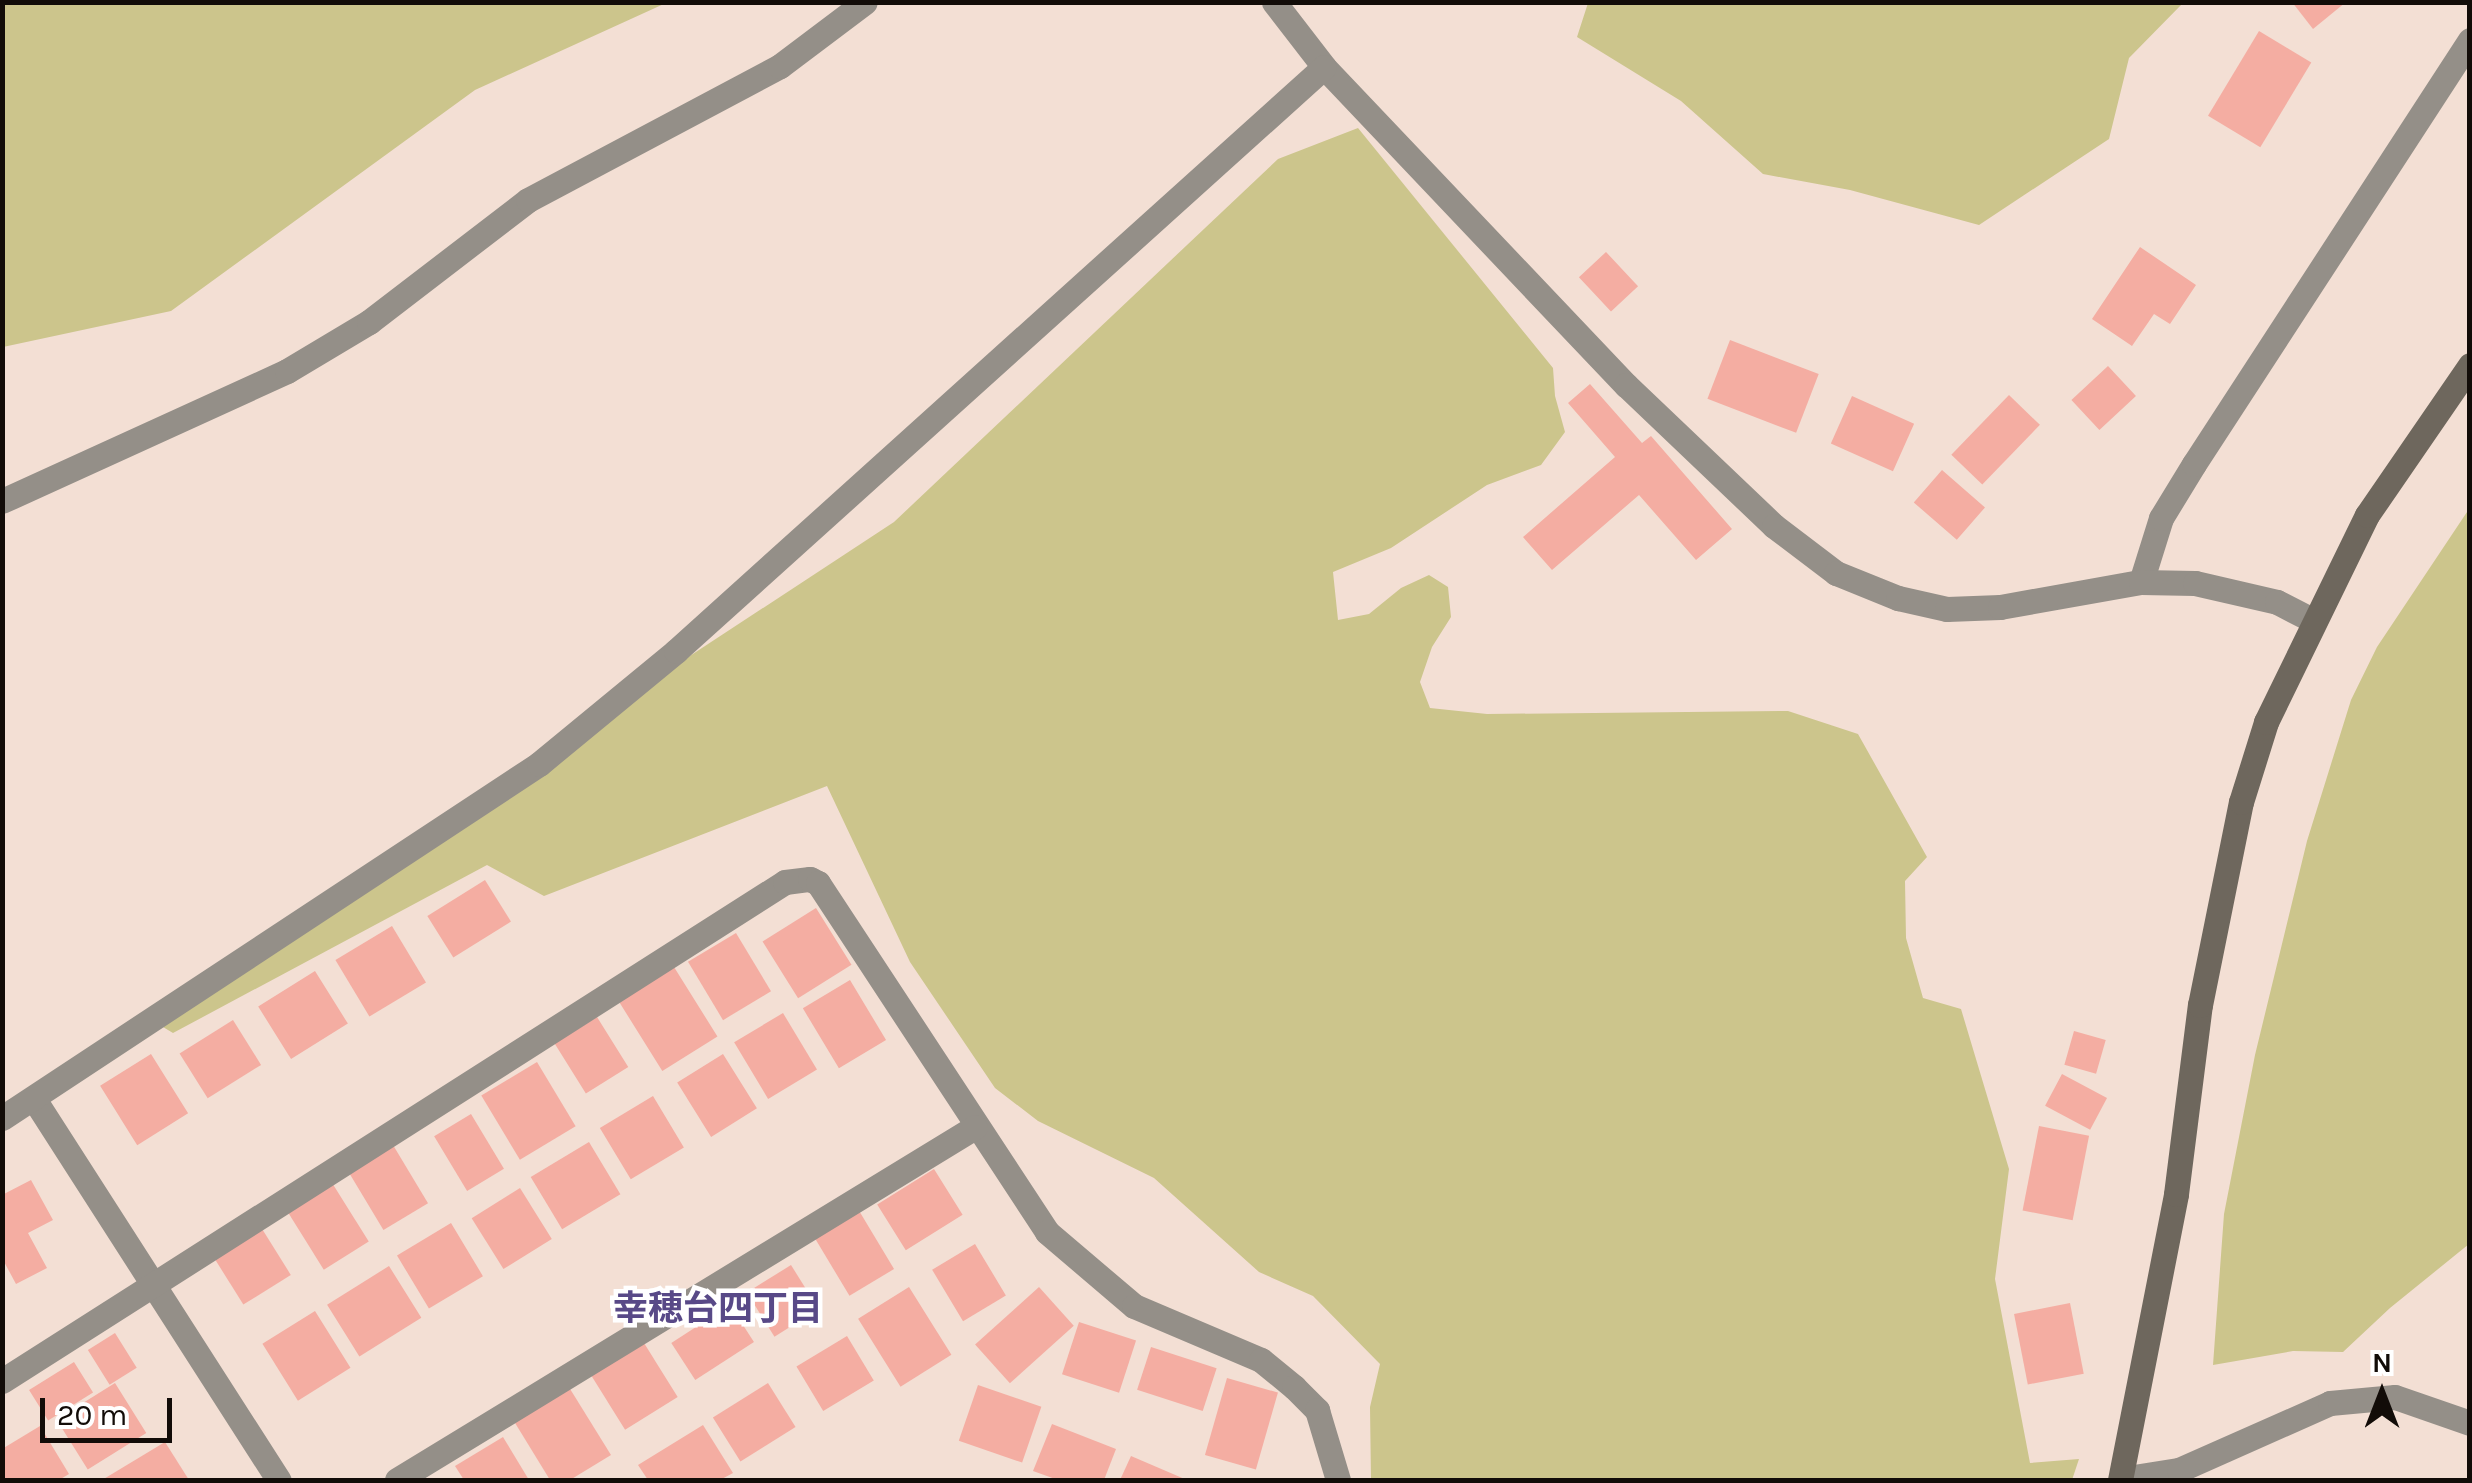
<!DOCTYPE html>
<meta charset="utf-8">
<style>
body{margin:0}
#map{position:relative;width:2472px;height:1483px;overflow:hidden;background:#f3dfd4;font-family:Karla,"Noto Sans JP",sans-serif}
div>[style]{position:absolute}
.green>*{inset:0;background:#ccc58c}
.building>*{inset:0;background:#f4ada2;transform-origin:0 0}
.minor>*{height:25px;margin:-12.5px;padding:0 12.5px;transform-origin:12.5px;border-radius:12.5px;background:#948f88}
.tertiary>*{height:25px;margin:-12.5px;padding:0 12.5px;transform-origin:12.5px;border-radius:12.5px;background:#948f88}
.secondary>*{height:25px;margin:-12.5px;padding:0 12.5px;transform-origin:12.5px;border-radius:12.5px;background:#6e675d}
span{translate:-50% -50%;white-space:nowrap;text-align:center;line-height:1.15;-webkit-text-stroke:9px #fff;paint-order:stroke}
.neighbourhood-label{font-size:35px;color:#584987;font-weight:700}
.frame{position:absolute;inset:0;border:5px solid #120c08;pointer-events:none}
.north{position:absolute;left:2332px;top:1343px;width:100px;height:100px;-webkit-text-stroke:8px #fff;paint-order:stroke;rotate:0deg;font-size:28px;font-weight:700;line-height:40px;text-align:center;color:#120c08}
.north::after{content:'';display:block;margin:auto;width:35px;height:45px;background:#120c08;clip-path:polygon(50% 0,100% 100%,50% 72%,0 100%)}
.scale{position:absolute;left:40px;top:1398px;width:132px;height:45px;box-sizing:border-box;border:5px solid #120c08;border-top:0;padding-left:12px;font-size:30px;line-height:35px;white-space:nowrap;color:#120c08;-webkit-text-stroke:8px #fff;paint-order:stroke}
</style>
<div id="map">
<div class="green">
<div style="clip-path:polygon(2px 3px,3px 2px,666px 3px,475px 90px,171px 311px,3px 347px)"></div>
<div style="clip-path:polygon(1588px 3px,1588px 2px,2183px 3px,2129px 58px,2109px 139px,1979px 225px,1850px 190px,1763px 174px,1681px 101px,1577px 37px)"></div>
<div style="clip-path:polygon(1358px 128px,1553px 368px,1555px 396px,1565px 432px,1541px 465px,1487px 485px,1391px 548px,1333px 572px,1338px 620px,1369px 614px,1401px 588px,1429px 575px,1448px 587px,1451px 617px,1432px 647px,1420px 682px,1430px 708px,1487px 714px,1788px 711px,1858px 734px,1927px 857px,1905px 881px,1906px 938px,1923px 998px,1961px 1009px,2009px 1169px,1995px 1279px,2030px 1463px,2079px 1459px,2072px 1480px,1371px 1480px,1370px 1407px,1380px 1364px,1313px 1296px,1259px 1272px,1154px 1178px,1038px 1121px,995px 1088px,910px 962px,827px 786px,544px 896px,487px 865px,173px 1033px,143px 1015px,894px 522px,1278px 159px)"></div>
<div style="clip-path:polygon(2469px 509px,2469px 1244px,2390px 1308px,2343px 1352px,2293px 1351px,2213px 1365px,2224px 1214px,2255px 1055px,2307px 841px,2351px 700px,2377px 647px)"></div>
</div>
<div class="building">
<div style="clip-path:polygon(2292px 2px,2346px 2px,2313px 29px)"></div>
<div style="left:2259px;top:31px;width:61px;height:99px;rotate:31deg"></div>
<div style="clip-path:polygon(2140px 247px,2196px 285px,2170px 324px,2154px 314px,2132px 346px,2092px 319px)"></div>
<div style="left:1606px;top:252px;width:47px;height:37px;rotate:47deg"></div>
<div style="left:1730px;top:340px;width:95px;height:63px;rotate:21deg"></div>
<div style="left:2108px;top:366px;width:41px;height:50px;rotate:47deg"></div>
<div style="clip-path:polygon(1590px 384px,1642px 443px,1651px 436px,1732px 529px,1696px 560px,1639px 495px,1552px 570px,1523px 537px,1615px 457px,1568px 403px)"></div>
<div style="left:2009px;top:395px;width:43px;height:83px;rotate:44deg"></div>
<div style="left:1852px;top:396px;width:68px;height:52px;rotate:24deg"></div>
<div style="left:1942px;top:470px;width:57px;height:43px;rotate:41deg"></div>
<div style="left:485px;top:880px;width:49px;height:68px;rotate:58deg"></div>
<div style="left:816px;top:908px;width:67px;height:63px;rotate:58deg"></div>
<div style="left:392px;top:926px;width:66px;height:66px;rotate:59deg"></div>
<div style="left:736px;top:933px;width:68px;height:56px;rotate:59deg"></div>
<div style="left:674px;top:967px;width:82px;height:65px;rotate:58deg"></div>
<div style="left:315px;top:971px;width:62px;height:67px;rotate:58deg"></div>
<div style="left:850px;top:980px;width:70px;height:55px;rotate:59deg"></div>
<div style="left:783px;top:1013px;width:66px;height:57px;rotate:59deg"></div>
<div style="left:597px;top:1017px;width:59px;height:50px;rotate:58deg"></div>
<div style="left:233px;top:1020px;width:53px;height:63px;rotate:58deg"></div>
<div style="left:2074px;top:1031px;width:33px;height:35px;rotate:16deg"></div>
<div style="left:151px;top:1054px;width:70px;height:60px;rotate:58deg"></div>
<div style="left:723px;top:1054px;width:64px;height:54px;rotate:58deg"></div>
<div style="left:537px;top:1062px;width:75px;height:65px;rotate:59deg"></div>
<div style="left:2062px;top:1074px;width:51px;height:36px;rotate:28deg"></div>
<div style="left:653px;top:1096px;width:60px;height:62px;rotate:59deg"></div>
<div style="left:471px;top:1114px;width:64px;height:43px;rotate:59deg"></div>
<div style="left:2039px;top:1126px;width:51px;height:86px;rotate:11deg"></div>
<div style="left:589px;top:1142px;width:61px;height:68px;rotate:59deg"></div>
<div style="left:393px;top:1145px;width:68px;height:52px;rotate:59deg"></div>
<div style="left:934px;top:1169px;width:54px;height:67px;rotate:58deg"></div>
<div style="left:329px;top:1178px;width:75px;height:53px;rotate:58deg"></div>
<div style="clip-path:polygon(31px 1180px,53px 1220px,28px 1233px,47px 1268px,16px 1284px,2px 1258px,2px 1195px)"></div>
<div style="left:520px;top:1188px;width:60px;height:57px;rotate:58deg"></div>
<div style="left:858px;top:1209px;width:70px;height:52px;rotate:59deg"></div>
<div style="left:451px;top:1223px;width:62px;height:63px;rotate:59deg"></div>
<div style="left:259px;top:1224px;width:60px;height:56px;rotate:58deg"></div>
<div style="left:975px;top:1244px;width:60px;height:50px;rotate:59deg"></div>
<div style="left:791px;top:1265px;width:52px;height:52px;rotate:58deg"></div>
<div style="left:389px;top:1266px;width:61px;height:73px;rotate:58deg"></div>
<div style="left:909px;top:1287px;width:80px;height:60px;rotate:58deg"></div>
<div style="left:1039px;top:1287px;width:52px;height:86px;rotate:48deg"></div>
<div style="left:2070px;top:1303px;width:72px;height:57px;rotate:79deg"></div>
<div style="left:730px;top:1305px;width:44px;height:70px;rotate:57deg"></div>
<div style="left:315px;top:1311px;width:67px;height:62px;rotate:58deg"></div>
<div style="left:1079px;top:1322px;width:60px;height:55px;rotate:18deg"></div>
<div style="left:115px;top:1333px;width:41px;height:32px;rotate:58deg"></div>
<div style="left:639px;top:1335px;width:73px;height:62px;rotate:58deg"></div>
<div style="left:847px;top:1336px;width:52px;height:59px;rotate:59deg"></div>
<div style="left:1151px;top:1347px;width:69px;height:45px;rotate:18deg"></div>
<div style="left:74px;top:1362px;width:36px;height:53px;rotate:58deg"></div>
<div style="left:1227px;top:1378px;width:53px;height:80px;rotate:16deg"></div>
<div style="left:115px;top:1383px;width:59px;height:69px;rotate:58deg"></div>
<div style="left:768px;top:1383px;width:52px;height:65px;rotate:58deg"></div>
<div style="clip-path:polygon(567px 1384px,611px 1455px,570px 1480px,550px 1480px,512px 1418px)"></div>
<div style="left:978px;top:1385px;width:67px;height:59px;rotate:19deg"></div>
<div style="clip-path:polygon(1052px 1424px,1116px 1449px,1104px 1480px,1058px 1480px,1033px 1471px)"></div>
<div style="clip-path:polygon(703px 1425px,733px 1473px,720px 1480px,648px 1480px,638px 1465px)"></div>
<div style="clip-path:polygon(40px 1426px,69px 1474px,59px 1480px,2px 1480px,2px 1449px)"></div>
<div style="clip-path:polygon(503px 1437px,529px 1480px,464px 1480px,455px 1466px)"></div>
<div style="clip-path:polygon(165px 1442px,189px 1480px,102px 1480px)"></div>
<div style="clip-path:polygon(1131px 1456px,1187px 1480px,1120px 1480px)"></div>
</div>
<div class="minor">
<div style="left:2px;top:501px;width:313px;rotate:-24.5deg"></div>
<div style="left:287px;top:371px;width:96px;rotate:-30.9deg"></div>
<div style="left:369px;top:322px;width:200px;rotate:-37.5deg"></div>
<div style="left:528px;top:200px;width:285px;rotate:-28deg"></div>
<div style="left:780px;top:66px;width:106px;rotate:-37deg"></div>
<div style="left:2141px;top:582px;width:67px;rotate:-72.6deg"></div>
<div style="left:2161px;top:518px;width:63px;rotate:-58.6deg"></div>
<div style="left:2194px;top:464px;width:506px;rotate:-56.94deg"></div>
<div style="left:34px;top:1099px;width:453px;rotate:57.3deg"></div>
<div style="left:2px;top:1381px;width:928px;rotate:-32.51deg"></div>
<div style="left:785px;top:882px;width:25px;rotate:-7deg"></div>
<div style="left:810px;top:879px;width:9px;rotate:27deg"></div>
<div style="left:818px;top:883px;width:417px;rotate:56.7deg"></div>
<div style="left:1047px;top:1232px;width:114px;rotate:40.4deg"></div>
<div style="left:1134px;top:1306px;width:138px;rotate:23deg"></div>
<div style="left:1261px;top:1360px;width:43px;rotate:39.3deg"></div>
<div style="left:1294px;top:1387px;width:33px;rotate:45deg"></div>
<div style="left:1317px;top:1410px;width:73px;rotate:73.3deg"></div>
<div style="left:2121px;top:1479px;width:59px;rotate:-8.8deg"></div>
<div style="left:2179px;top:1470px;width:165px;rotate:-23.9deg"></div>
<div style="left:2330px;top:1403px;width:65px;rotate:-5.3deg"></div>
<div style="left:2395px;top:1397px;width:79px;rotate:19.1deg"></div>
<div style="left:397px;top:1480px;width:677px;rotate:-31.41deg"></div>
</div>
<div class="tertiary">
<div style="left:1274px;top:2px;width:82px;rotate:52.4deg"></div>
<div style="left:1324px;top:67px;width:439px;rotate:46.5deg"></div>
<div style="left:1626px;top:385px;width:204px;rotate:43.6deg"></div>
<div style="left:1774px;top:526px;width:78px;rotate:37.2deg"></div>
<div style="left:1836px;top:573px;width:67px;rotate:22deg"></div>
<div style="left:1898px;top:598px;width:50px;rotate:12.7deg"></div>
<div style="left:1947px;top:609px;width:53px;rotate:-2.2deg"></div>
<div style="left:2000px;top:607px;width:143px;rotate:-10.1deg"></div>
<div style="left:2141px;top:582px;width:54px;rotate:1.1deg"></div>
<div style="left:2195px;top:583px;width:84px;rotate:13deg"></div>
<div style="left:2277px;top:602px;width:42px;rotate:27.2deg"></div>
<div style="left:2px;top:1118px;width:643px;rotate:-33.39deg"></div>
<div style="left:539px;top:764px;width:178px;rotate:-39.5deg"></div>
<div style="left:676px;top:651px;width:872px;rotate:-42.03deg"></div>
</div>
<div class="secondary">
<div style="left:2120px;top:1480px;width:291px;rotate:-78.9deg"></div>
<div style="left:2176px;top:1194px;width:191px;rotate:-82.8deg"></div>
<div style="left:2200px;top:1005px;width:207px;rotate:-78.6deg"></div>
<div style="left:2241px;top:802px;width:84px;rotate:-72.6deg"></div>
<div style="left:2266px;top:722px;width:230px;rotate:-64deg"></div>
<div style="left:2367px;top:515px;width:182px;rotate:-55.5deg"></div>
</div>
<div class="neighbourhood-label">
<span style="left:718px;top:1309px">幸穂台四丁目</span>
</div>
<div class="frame"></div>
<div class="north">N</div>
<div class="scale">20 m</div>
</div>
